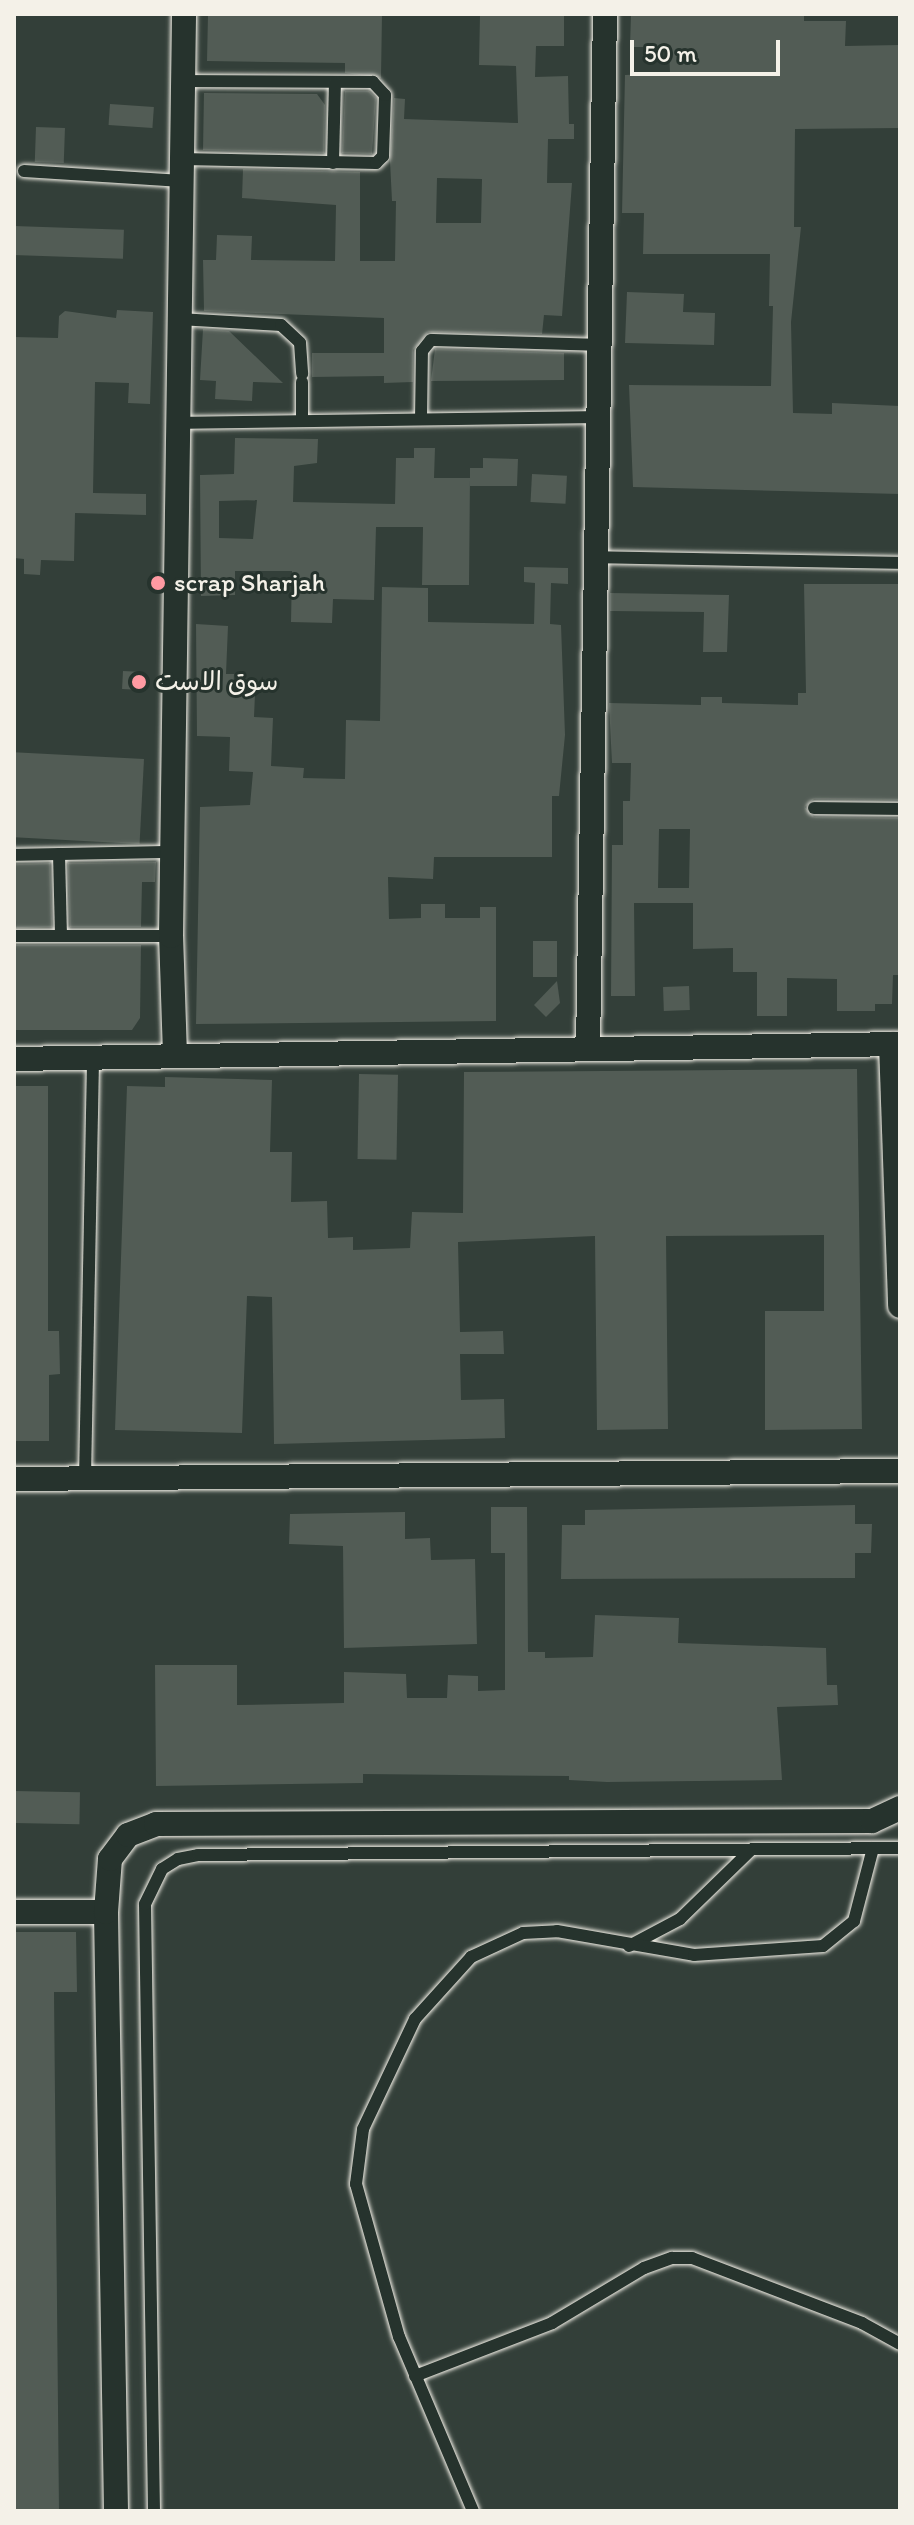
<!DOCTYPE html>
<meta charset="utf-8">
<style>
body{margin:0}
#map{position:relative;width:914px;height:2525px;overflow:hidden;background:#26332d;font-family:Itim,"Playpen Sans Arabic",sans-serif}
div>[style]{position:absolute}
.built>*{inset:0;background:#333f39;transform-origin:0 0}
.building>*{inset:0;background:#525c55;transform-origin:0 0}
.roads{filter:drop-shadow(0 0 2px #f4f1e8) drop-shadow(0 0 2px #f4f1e8)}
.lane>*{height:12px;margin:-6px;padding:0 6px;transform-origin:6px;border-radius:6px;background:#26332d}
.street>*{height:24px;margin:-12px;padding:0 12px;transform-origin:12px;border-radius:12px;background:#26332d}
.dots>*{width:22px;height:22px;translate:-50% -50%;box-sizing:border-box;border:4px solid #26332d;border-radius:50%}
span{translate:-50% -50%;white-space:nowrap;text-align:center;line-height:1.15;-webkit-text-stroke:6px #26332d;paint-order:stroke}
.poi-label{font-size:26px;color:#f4f1e8}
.left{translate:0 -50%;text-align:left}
.frame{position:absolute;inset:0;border:16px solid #f4f1e8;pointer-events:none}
.scale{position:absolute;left:630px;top:40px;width:150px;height:36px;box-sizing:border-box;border:4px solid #f4f1e8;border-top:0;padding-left:10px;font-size:24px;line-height:28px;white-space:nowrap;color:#f4f1e8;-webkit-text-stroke:6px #26332d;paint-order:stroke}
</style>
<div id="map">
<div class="built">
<div style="left:14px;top:14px;width:886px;height:2497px"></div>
</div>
<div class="building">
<div style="clip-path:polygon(208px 14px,382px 14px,381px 78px,345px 73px,345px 63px,207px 61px)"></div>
<div style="clip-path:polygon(evenodd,480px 14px,564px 14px,564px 46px,536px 46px,535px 77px,568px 76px,569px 124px,574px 124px,574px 139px,548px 139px,547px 183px,572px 183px,562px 316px,544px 315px,542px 334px,428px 332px,413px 350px,413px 382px,384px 383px,384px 376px,312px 377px,312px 353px,384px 353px,384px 318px,204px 311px,203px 260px,216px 260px,217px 235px,252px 236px,251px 260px,335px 261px,336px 205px,242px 198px,243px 169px,360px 172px,360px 261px,395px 261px,396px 201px,392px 201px,390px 161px,394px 98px,405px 99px,404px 119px,518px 123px,516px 66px,479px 65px,480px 14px,437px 178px,482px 179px,481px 223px,436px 223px,437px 178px)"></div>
<div style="clip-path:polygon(631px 14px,804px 14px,804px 21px,846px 21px,845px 46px,900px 45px,900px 128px,795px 129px,794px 227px,801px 227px,791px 322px,793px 413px,832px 414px,832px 403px,900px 406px,900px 494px,633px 487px,629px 385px,771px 386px,773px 306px,769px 306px,770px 254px,643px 254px,644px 213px,622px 213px,625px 75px,670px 73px,669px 47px,630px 47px)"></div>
<div style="clip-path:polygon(345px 91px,369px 91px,376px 98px,372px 154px,342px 153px)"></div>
<div style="clip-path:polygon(204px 93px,317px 94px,325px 105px,324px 153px,203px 150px)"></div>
<div style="left:110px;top:104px;width:44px;height:21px;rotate:4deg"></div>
<div style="left:36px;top:127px;width:29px;height:35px;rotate:2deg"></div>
<div style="left:14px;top:226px;width:110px;height:29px;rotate:2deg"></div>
<div style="clip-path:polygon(627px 292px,684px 294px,683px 312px,715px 313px,714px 345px,625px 343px)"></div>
<div style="clip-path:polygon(117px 310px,153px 312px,150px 404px,128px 403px,129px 383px,95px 382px,93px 493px,146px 494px,146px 515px,75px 513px,74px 561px,41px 560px,40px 575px,24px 574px,24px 559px,14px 558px,14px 337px,58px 338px,59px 316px,65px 311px,116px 318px)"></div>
<div style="clip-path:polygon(203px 329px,229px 331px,283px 383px,253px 382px,252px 401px,215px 399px,216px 381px,200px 380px)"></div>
<div style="clip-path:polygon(435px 349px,564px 353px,564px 380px,431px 381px)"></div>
<div style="clip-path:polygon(evenodd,235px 438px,318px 439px,317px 463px,294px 466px,293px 502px,395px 504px,396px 458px,414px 458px,414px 448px,435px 448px,434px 478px,470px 478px,469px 585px,422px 585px,423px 527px,376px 527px,374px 600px,333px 599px,332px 623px,291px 622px,292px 571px,235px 571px,235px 595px,201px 596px,200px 475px,234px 474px,235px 438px,257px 500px,253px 539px,219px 538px,219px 501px,257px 500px)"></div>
<div style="clip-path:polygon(483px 458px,518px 459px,517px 486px,470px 486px,470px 468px,483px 468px)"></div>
<div style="left:532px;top:474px;width:35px;height:28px;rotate:3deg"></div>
<div style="clip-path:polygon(524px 567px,568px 568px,568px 584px,551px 583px,550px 624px,561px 625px,565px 735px,559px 796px,552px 796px,552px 857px,434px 857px,433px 879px,388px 877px,389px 919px,421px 918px,421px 904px,445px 904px,445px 918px,480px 918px,480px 907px,496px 907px,496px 1021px,196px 1024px,200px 807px,250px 805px,253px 772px,229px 771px,230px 737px,197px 736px,196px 624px,228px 626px,226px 674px,234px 674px,233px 693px,255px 694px,254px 717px,273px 718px,271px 766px,304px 768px,303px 778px,345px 779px,346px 720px,380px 721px,382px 587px,428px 588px,428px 622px,534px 624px,535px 583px,524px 582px)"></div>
<div style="clip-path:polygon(evenodd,804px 584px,900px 584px,900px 800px,814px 799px,805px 807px,814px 817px,900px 818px,900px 975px,893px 975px,892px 1004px,875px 1004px,875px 1011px,837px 1011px,837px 979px,787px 978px,787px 1016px,757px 1016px,757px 972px,733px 972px,733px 948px,693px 949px,693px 903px,634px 903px,635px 996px,611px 996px,612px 845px,623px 845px,623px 801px,630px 801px,631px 763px,612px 763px,609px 703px,701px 705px,701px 697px,722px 697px,722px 703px,798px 705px,798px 693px,806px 693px,804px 584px,659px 829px,690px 829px,689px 888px,658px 888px,659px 829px)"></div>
<div style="clip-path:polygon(610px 593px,729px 595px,727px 652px,703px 652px,704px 612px,610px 611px)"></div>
<div style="left:123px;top:671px;width:20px;height:18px;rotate:3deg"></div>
<div style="left:144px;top:759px;width:85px;height:130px;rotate:93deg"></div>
<div style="clip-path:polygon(156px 862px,155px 882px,142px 882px,141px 927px,70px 927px,68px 863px)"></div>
<div style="left:50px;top:863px;width:64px;height:36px;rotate:88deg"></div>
<div style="left:533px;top:941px;width:24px;height:36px"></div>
<div style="clip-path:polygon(14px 945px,141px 945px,140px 1018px,132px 1030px,14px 1030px)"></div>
<div style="clip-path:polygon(557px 981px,560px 1003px,546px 1017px,534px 1005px)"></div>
<div style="left:689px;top:986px;width:24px;height:26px;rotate:88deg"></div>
<div style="clip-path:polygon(857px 1069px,862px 1429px,765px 1430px,765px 1311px,824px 1311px,824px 1235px,666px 1236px,668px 1429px,597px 1430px,595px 1236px,458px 1242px,460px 1332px,503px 1331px,504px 1354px,460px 1354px,461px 1400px,504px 1399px,505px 1438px,274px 1444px,272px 1297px,247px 1296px,242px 1433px,115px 1430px,127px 1086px,165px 1087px,165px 1077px,272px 1080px,270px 1152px,292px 1152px,291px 1202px,327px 1201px,328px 1238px,353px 1237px,353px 1250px,410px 1248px,412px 1212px,463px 1213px,464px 1072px)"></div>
<div style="left:359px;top:1074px;width:39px;height:85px;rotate:1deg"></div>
<div style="clip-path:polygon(14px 1086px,48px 1086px,48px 1331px,59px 1331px,60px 1374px,49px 1375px,49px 1441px,14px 1441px)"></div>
<div style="clip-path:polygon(855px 1505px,855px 1524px,872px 1524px,871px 1553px,855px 1553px,855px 1578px,561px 1579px,562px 1525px,585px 1525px,585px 1510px)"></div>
<div style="clip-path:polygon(491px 1507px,527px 1507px,528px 1652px,545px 1652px,545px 1658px,593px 1657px,595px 1615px,679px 1618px,678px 1643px,826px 1648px,827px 1685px,837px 1685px,838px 1705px,777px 1707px,782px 1780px,607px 1782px,569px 1780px,569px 1776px,363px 1774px,363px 1783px,156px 1786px,155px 1665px,237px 1665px,237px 1705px,344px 1703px,344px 1672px,406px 1674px,407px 1698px,447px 1698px,448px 1675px,478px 1676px,478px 1691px,505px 1690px,505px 1553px,491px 1553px)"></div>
<div style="clip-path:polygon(405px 1512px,405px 1539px,430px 1538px,431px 1560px,475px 1559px,477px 1644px,344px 1648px,343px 1546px,289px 1544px,290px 1514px)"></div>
<div style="left:14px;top:1791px;width:66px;height:32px;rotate:1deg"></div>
<div style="clip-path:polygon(14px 1932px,76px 1932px,77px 1992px,54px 1992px,59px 2511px,14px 2511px)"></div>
</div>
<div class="roads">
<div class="lane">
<div style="left:182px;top:159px;width:194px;rotate:1.2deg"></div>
<div style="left:376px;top:163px;width:10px;rotate:-45deg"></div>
<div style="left:383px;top:156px;width:61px;rotate:-88.1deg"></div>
<div style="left:385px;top:95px;width:18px;rotate:-133deg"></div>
<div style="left:373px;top:82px;width:190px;rotate:-179.7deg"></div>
<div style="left:333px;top:163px;width:81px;rotate:-88.6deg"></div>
<div style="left:24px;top:171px;width:158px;rotate:3.6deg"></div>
<div style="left:179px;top:319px;width:102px;rotate:3.4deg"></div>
<div style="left:281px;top:325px;width:26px;rotate:43deg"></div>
<div style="left:300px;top:343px;width:31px;rotate:86deg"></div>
<div style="left:421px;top:419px;width:68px;rotate:-89.2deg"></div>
<div style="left:422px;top:351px;width:14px;rotate:-51deg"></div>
<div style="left:431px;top:340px;width:166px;rotate:1.7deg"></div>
<div style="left:302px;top:421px;width:39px;rotate:-90deg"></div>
<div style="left:177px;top:423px;width:418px;rotate:-0.8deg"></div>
<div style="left:593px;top:557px;width:307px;rotate:1.1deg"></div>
<div style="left:814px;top:808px;width:86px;rotate:0.7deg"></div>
<div style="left:59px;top:854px;width:82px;rotate:88.6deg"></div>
<div style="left:14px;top:855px;width:158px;rotate:-1.1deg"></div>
<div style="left:14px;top:936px;width:157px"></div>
<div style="left:85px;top:1478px;width:421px;rotate:-88.9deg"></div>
<div style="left:629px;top:1946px;width:58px;rotate:-27.9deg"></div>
<div style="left:680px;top:1919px;width:100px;rotate:-44.2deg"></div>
<div style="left:415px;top:2376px;width:147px;rotate:-21.1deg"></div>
<div style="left:552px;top:2323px;width:107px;rotate:-30.9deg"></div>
<div style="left:644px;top:2268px;width:30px;rotate:-20deg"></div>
<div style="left:672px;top:2258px;width:20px"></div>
<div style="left:692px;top:2258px;width:182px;rotate:20.9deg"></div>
<div style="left:862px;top:2323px;width:43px;rotate:28.9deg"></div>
<div style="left:154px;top:2511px;width:607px;rotate:-90.85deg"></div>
<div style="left:145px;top:1904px;width:39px;rotate:-64deg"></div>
<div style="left:162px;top:1869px;width:19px;rotate:-32deg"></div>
<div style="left:178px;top:1859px;width:20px;rotate:-11deg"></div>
<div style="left:198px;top:1855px;width:702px;rotate:-0.57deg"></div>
<div style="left:473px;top:2511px;width:189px;rotate:-113deg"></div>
<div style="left:399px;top:2337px;width:159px;rotate:-105.7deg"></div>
<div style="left:356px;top:2184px;width:55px;rotate:-82.7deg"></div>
<div style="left:363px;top:2129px;width:122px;rotate:-64.7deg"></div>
<div style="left:415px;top:2019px;width:84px;rotate:-47.9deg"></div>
<div style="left:471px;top:1957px;width:57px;rotate:-24.8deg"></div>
<div style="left:523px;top:1933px;width:34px;rotate:-3deg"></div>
<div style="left:557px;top:1931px;width:139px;rotate:9.9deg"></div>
<div style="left:694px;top:1955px;width:129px;rotate:-4deg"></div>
<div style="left:823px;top:1946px;width:40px;rotate:-39deg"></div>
<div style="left:854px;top:1921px;width:75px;rotate:-75.4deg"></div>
</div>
<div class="street">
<div style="left:891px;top:1044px;width:262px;rotate:88deg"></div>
<div style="left:588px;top:1048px;width:1034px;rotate:-89.06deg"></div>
<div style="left:175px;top:1055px;width:119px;rotate:-91.9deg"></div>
<div style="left:171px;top:936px;width:922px;rotate:-89.19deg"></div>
<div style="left:14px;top:1059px;width:886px;rotate:-0.97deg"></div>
<div style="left:14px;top:1479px;width:886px;rotate:-0.52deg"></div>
<div style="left:14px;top:1912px;width:92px"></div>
<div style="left:116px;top:2511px;width:599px;rotate:-90.96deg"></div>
<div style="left:106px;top:1912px;width:53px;rotate:-85.7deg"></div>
<div style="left:110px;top:1859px;width:30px;rotate:-53deg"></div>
<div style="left:128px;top:1835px;width:30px;rotate:-21deg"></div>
<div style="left:156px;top:1824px;width:716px;rotate:-0.24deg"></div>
<div style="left:872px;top:1821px;width:31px;rotate:-25deg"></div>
</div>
</div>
<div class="dots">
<div style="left:158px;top:583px;background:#ff9aa2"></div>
<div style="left:139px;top:682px;background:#ff9aa2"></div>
</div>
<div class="poi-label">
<span class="left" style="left:174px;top:583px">scrap Sharjah</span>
<span class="left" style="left:155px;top:682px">سوق الاست</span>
</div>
<div class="frame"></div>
<div class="scale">50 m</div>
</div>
